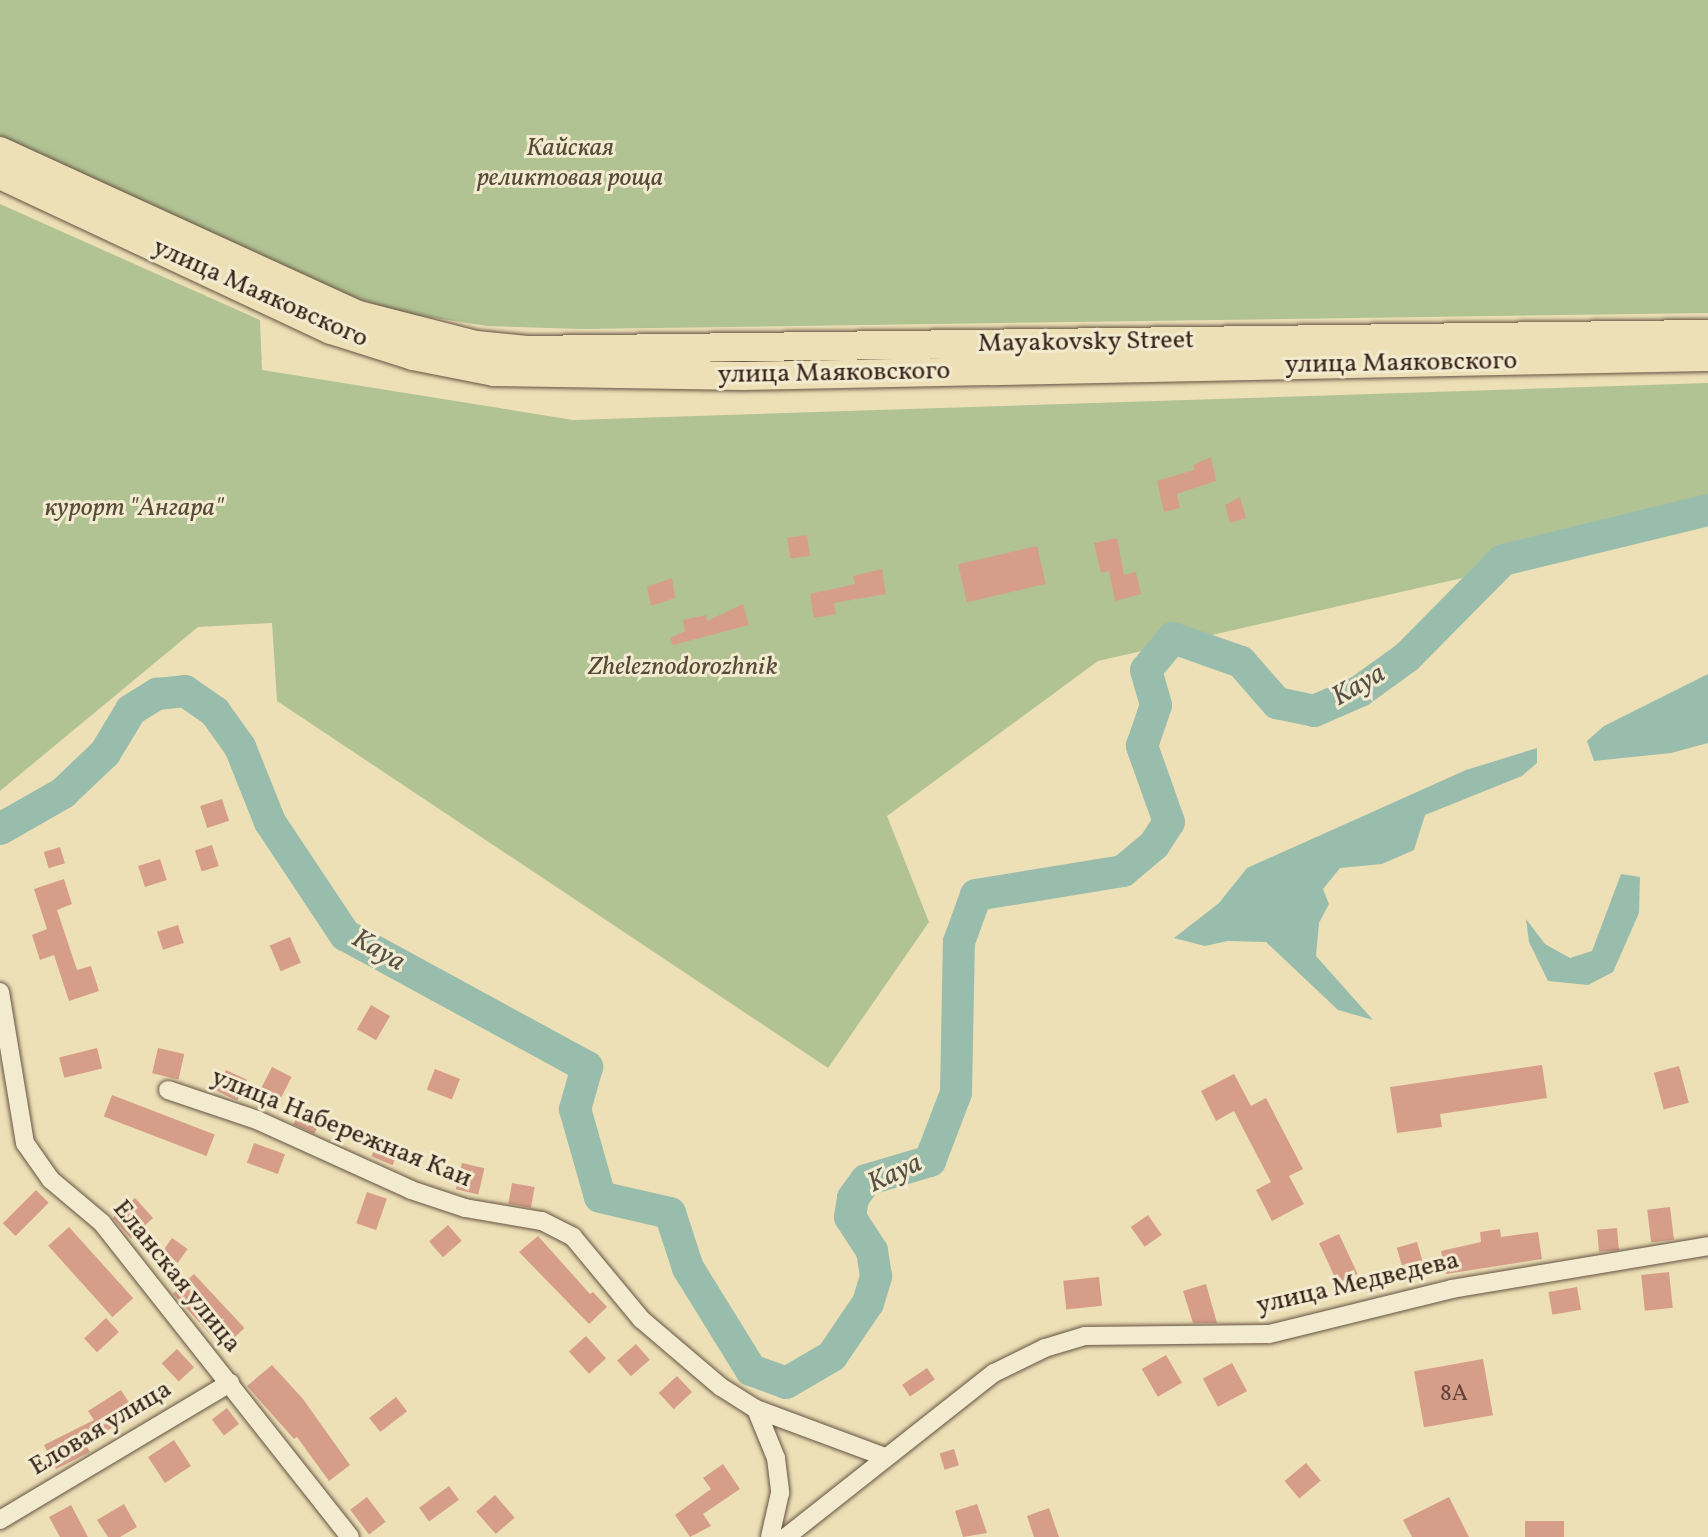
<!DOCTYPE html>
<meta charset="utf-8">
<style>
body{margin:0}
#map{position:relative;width:1708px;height:1537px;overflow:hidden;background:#ede0b6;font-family:Vollkorn,serif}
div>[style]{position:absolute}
.green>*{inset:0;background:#b2c393}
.water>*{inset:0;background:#99bdac}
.river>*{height:32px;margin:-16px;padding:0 16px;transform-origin:16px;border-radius:16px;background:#99bdac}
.building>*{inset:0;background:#d69e89;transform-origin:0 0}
.roads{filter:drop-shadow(0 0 2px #655242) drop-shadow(0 0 2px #655242)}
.minor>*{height:18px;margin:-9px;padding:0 9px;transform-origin:9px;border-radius:9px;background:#f3ebd0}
.primary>*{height:28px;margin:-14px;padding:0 14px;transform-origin:14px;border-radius:14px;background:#ede0b6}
span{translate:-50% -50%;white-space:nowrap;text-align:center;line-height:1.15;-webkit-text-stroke:6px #f3ebd0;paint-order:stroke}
.number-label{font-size:23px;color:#604236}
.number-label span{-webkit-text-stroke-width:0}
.park-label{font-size:26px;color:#564b39;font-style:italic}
.street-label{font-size:26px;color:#38231b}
.water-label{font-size:28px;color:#555146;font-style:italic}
</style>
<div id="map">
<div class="green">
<div style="clip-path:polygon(0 0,1708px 0,1708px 313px,581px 329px,487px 326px,409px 314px,309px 285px,0 143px)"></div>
<div style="clip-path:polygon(0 204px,260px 320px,262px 370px,573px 420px,1708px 383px,1708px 522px,1098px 661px,887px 816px,929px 922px,828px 1068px,277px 701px,272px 623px,198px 627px,0 791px)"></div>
</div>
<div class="water">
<div style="clip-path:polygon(1708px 674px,1708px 743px,1671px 753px,1594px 761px,1587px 741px,1604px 726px)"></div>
<div style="clip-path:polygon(1537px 748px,1537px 763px,1522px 776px,1425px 815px,1414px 850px,1382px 864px,1340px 868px,1323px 889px,1329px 904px,1319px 923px,1316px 956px,1373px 1020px,1338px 1010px,1266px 942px,1228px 941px,1205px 946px,1174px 938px,1219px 903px,1247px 868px,1466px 770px)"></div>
<div style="clip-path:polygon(1621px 874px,1640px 877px,1639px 913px,1613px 972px,1588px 985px,1548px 981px,1529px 942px,1526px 919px,1545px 944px,1570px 958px,1592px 951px)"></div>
</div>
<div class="river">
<div style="left:0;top:829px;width:73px;rotate:-29.7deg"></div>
<div style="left:63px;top:793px;width:58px;rotate:-43.6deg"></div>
<div style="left:105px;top:753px;width:50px;rotate:-58.8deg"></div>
<div style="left:131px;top:710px;width:31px;rotate:-32deg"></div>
<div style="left:157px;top:694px;width:28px;rotate:-6deg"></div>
<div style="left:185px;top:691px;width:37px;rotate:35deg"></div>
<div style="left:215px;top:712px;width:43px;rotate:54.5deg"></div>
<div style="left:240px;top:747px;width:81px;rotate:68.2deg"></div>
<div style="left:270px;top:822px;width:136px;rotate:56.4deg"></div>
<div style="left:345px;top:935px;width:276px;rotate:28.6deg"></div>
<div style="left:587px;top:1067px;width:44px;rotate:105.9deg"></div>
<div style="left:575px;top:1109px;width:91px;rotate:74.1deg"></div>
<div style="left:600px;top:1197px;width:72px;rotate:12.9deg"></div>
<div style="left:670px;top:1213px;width:58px;rotate:71.9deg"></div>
<div style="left:688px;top:1268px;width:120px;rotate:58.3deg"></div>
<div style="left:751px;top:1370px;width:37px;rotate:20deg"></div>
<div style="left:786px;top:1383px;width:53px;rotate:-30.4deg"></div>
<div style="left:832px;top:1356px;width:64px;rotate:-55.8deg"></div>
<div style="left:868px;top:1303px;width:28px;rotate:-73deg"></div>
<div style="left:876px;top:1276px;width:25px;rotate:-99deg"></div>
<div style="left:872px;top:1251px;width:40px;rotate:-122.9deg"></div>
<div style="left:850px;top:1217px;width:19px;rotate:-81deg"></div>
<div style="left:853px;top:1198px;width:22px;rotate:-54deg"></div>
<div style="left:866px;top:1180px;width:67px;rotate:-16.5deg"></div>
<div style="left:930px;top:1161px;width:73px;rotate:-69.1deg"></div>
<div style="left:956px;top:1093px;width:151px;rotate:-88.9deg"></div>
<div style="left:959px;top:942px;width:50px;rotate:-70.1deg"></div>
<div style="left:976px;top:895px;width:149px;rotate:-9.3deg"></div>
<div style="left:1123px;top:871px;width:40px;rotate:-40deg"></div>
<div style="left:1154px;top:845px;width:27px;rotate:-57deg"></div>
<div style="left:1169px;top:822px;width:81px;rotate:-109.6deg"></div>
<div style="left:1142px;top:746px;width:43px;rotate:-71.1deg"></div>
<div style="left:1156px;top:705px;width:36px;rotate:-106deg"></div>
<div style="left:1146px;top:670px;width:42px;rotate:-49.8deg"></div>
<div style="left:1173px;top:638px;width:72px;rotate:19.4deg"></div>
<div style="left:1241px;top:662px;width:55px;rotate:48.7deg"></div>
<div style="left:1277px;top:703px;width:38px;rotate:12deg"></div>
<div style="left:1314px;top:711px;width:50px;rotate:-23.5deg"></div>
<div style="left:1360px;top:691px;width:58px;rotate:-35.9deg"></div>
<div style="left:1407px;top:657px;width:136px;rotate:-45.3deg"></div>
<div style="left:1503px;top:560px;width:211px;rotate:-13.7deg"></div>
</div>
<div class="building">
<div style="clip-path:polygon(1211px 457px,1216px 481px,1177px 494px,1180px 508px,1164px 512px,1157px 481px,1194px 470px,1193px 465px)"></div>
<div style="clip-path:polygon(1240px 497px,1246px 518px,1230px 523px,1225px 505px)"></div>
<div style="left:807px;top:535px;width:21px;height:20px;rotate:82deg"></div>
<div style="clip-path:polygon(1117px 538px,1124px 575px,1136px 572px,1141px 594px,1115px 601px,1109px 571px,1101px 573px,1094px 543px)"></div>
<div style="left:1037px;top:546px;width:39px;height:81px;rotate:77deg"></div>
<div style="clip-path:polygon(882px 569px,886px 594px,834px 603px,836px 614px,814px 618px,810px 594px,855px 584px,853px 576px)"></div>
<div style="clip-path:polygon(672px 578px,675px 598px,651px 606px,647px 587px)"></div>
<div style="clip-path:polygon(743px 604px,749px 625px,673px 645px,670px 638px,685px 631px,683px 620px,706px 615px,707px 621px)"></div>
<div style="left:222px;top:799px;width:23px;height:23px;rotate:72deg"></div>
<div style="left:212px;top:845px;width:22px;height:18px;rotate:72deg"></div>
<div style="left:60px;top:847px;width:17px;height:17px;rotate:73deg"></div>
<div style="left:160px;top:859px;width:22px;height:23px;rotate:72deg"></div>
<div style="clip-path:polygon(64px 879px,72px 904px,57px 910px,77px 970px,91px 966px,99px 991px,69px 1001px,54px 955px,40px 960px,32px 935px,47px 929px,34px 889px)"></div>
<div style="left:178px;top:925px;width:19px;height:22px;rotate:72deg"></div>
<div style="left:290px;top:937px;width:28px;height:22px;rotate:67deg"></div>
<div style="left:371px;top:1005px;width:22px;height:28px;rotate:30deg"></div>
<div style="left:97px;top:1048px;width:21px;height:39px;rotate:76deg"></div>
<div style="left:158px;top:1048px;width:27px;height:26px;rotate:13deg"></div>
<div style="clip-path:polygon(1542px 1065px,1547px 1098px,1440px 1114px,1442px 1127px,1397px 1133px,1390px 1087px)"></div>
<div style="left:1679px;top:1066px;width:38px;height:26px;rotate:75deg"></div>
<div style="left:272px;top:1067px;width:22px;height:23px;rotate:27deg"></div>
<div style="left:435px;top:1069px;width:27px;height:22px;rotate:22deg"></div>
<div style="left:226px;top:1070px;width:23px;height:23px;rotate:25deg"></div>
<div style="clip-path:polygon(1234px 1074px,1251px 1106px,1266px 1098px,1303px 1169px,1289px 1176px,1304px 1204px,1272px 1221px,1256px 1190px,1271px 1182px,1234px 1111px,1216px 1121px,1201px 1091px)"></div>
<div style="left:112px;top:1095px;width:110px;height:23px;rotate:21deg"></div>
<div style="left:302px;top:1106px;width:23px;height:20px;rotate:25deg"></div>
<div style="left:380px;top:1136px;width:23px;height:22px;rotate:23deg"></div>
<div style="left:254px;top:1143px;width:33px;height:21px;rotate:20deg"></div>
<div style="left:462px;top:1163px;width:23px;height:27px;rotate:13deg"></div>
<div style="left:512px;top:1183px;width:23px;height:21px;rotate:10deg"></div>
<div style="left:36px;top:1190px;width:18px;height:47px;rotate:45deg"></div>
<div style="left:367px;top:1192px;width:21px;height:33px;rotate:19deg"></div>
<div style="left:135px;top:1198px;width:27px;height:30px;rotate:48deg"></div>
<div style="left:1670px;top:1207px;width:33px;height:23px;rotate:83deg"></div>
<div style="left:1148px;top:1215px;width:24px;height:21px;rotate:55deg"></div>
<div style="left:448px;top:1225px;width:21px;height:25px;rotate:49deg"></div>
<div style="left:69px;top:1227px;width:96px;height:28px;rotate:48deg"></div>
<div style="left:1617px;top:1228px;width:22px;height:20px;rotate:85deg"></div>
<div style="clip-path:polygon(1500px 1229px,1501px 1237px,1538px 1232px,1542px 1259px,1446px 1274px,1441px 1251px,1481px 1242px,1480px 1232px)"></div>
<div style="left:1339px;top:1234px;width:44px;height:22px;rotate:65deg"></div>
<div style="clip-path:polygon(538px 1236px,590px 1294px,593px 1292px,607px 1307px,589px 1324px,519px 1252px)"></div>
<div style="left:172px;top:1238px;width:19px;height:17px;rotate:35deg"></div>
<div style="left:1417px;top:1242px;width:25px;height:21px;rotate:74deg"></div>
<div style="left:1669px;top:1272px;width:36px;height:28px;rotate:84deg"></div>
<div style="left:194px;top:1274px;width:74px;height:29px;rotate:47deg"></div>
<div style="left:1099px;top:1277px;width:29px;height:36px;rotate:84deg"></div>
<div style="clip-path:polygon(1206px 1284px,1217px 1323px,1193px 1323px,1183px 1291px)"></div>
<div style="left:1577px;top:1287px;width:23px;height:29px;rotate:80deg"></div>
<div style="left:106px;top:1318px;width:19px;height:30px;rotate:47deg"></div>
<div style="left:586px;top:1336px;width:30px;height:23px;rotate:48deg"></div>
<div style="left:636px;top:1344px;width:21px;height:25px;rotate:49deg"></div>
<div style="left:177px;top:1349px;width:25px;height:21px;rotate:47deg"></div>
<div style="left:1166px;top:1355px;width:32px;height:28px;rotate:60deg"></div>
<div style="left:1483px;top:1359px;width:57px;height:70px;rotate:80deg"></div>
<div style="left:1232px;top:1363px;width:32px;height:33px;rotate:62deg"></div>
<div style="clip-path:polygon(272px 1365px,303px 1399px,350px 1465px,329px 1481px,297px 1437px,294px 1439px,247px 1386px)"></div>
<div style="left:927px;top:1368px;width:14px;height:30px;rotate:56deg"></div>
<div style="left:677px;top:1376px;width:22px;height:25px;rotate:47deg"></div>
<div style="clip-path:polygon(121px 1390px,135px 1412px,86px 1445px,90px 1452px,56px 1469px,44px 1445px,94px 1420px,88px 1411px)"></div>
<div style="left:396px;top:1397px;width:18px;height:34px;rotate:52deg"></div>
<div style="left:227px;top:1408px;width:20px;height:19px;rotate:53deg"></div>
<div style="left:174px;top:1440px;width:31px;height:31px;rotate:57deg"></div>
<div style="left:954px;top:1449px;width:17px;height:15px;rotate:73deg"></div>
<div style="left:1306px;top:1463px;width:23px;height:28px;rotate:50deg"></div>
<div style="clip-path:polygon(723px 1464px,740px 1489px,703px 1514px,711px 1526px,690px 1537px,675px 1515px,711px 1489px,703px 1478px)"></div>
<div style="left:449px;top:1486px;width:17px;height:37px;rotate:54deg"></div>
<div style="left:495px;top:1495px;width:30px;height:25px;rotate:49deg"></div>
<div style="left:367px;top:1497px;width:31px;height:21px;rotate:53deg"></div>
<div style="clip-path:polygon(1449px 1497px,1469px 1537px,1412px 1537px,1403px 1520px)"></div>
<div style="clip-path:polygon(124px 1504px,137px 1527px,120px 1537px,108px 1537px,97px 1520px)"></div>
<div style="clip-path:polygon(977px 1504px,987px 1533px,963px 1537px,955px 1511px)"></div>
<div style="clip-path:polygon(71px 1505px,88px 1537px,60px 1537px,49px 1517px)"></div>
<div style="clip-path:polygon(1049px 1508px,1059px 1537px,1034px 1537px,1027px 1516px)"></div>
<div style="left:1525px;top:1521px;width:39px;height:16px"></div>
</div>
<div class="roads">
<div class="minor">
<div style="left:0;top:992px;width:153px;rotate:80.6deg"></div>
<div style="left:25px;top:1143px;width:45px;rotate:54.9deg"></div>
<div style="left:51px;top:1180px;width:67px;rotate:40.1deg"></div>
<div style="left:102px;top:1223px;width:400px;rotate:51.7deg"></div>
<div style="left:168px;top:1090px;width:94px;rotate:18.6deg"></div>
<div style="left:257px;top:1120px;width:169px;rotate:24.4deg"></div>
<div style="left:411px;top:1190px;width:57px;rotate:18.4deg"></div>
<div style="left:465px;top:1208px;width:78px;rotate:9.6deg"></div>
<div style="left:542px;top:1221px;width:35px;rotate:27deg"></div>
<div style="left:573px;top:1237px;width:107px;rotate:50.3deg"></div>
<div style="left:641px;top:1319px;width:105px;rotate:40.4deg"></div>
<div style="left:721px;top:1387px;width:41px;rotate:32.2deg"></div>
<div style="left:756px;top:1409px;width:138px;rotate:20.4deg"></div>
<div style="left:756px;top:1409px;width:53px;rotate:67.8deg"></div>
<div style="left:776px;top:1458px;width:35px;rotate:83deg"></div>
<div style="left:780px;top:1493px;width:45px;rotate:102.8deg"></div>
<div style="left:0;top:1520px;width:268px;rotate:-30.8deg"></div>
<div style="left:786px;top:1537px;width:265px;rotate:-38.3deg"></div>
<div style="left:994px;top:1373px;width:57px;rotate:-26.1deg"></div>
<div style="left:1045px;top:1348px;width:42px;rotate:-16.7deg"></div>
<div style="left:1085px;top:1336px;width:184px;rotate:-0.6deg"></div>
<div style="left:1269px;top:1334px;width:188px;rotate:-13.8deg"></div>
<div style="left:1452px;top:1289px;width:260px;rotate:-9.5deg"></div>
</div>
<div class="primary">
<div style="left:0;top:151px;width:395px;rotate:24.6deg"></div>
<div style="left:359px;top:315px;width:121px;rotate:14.4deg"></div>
<div style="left:476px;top:345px;width:51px;rotate:5.6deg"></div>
<div style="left:527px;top:350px;width:1181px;rotate:-0.78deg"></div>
<div style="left:0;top:175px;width:365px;rotate:25.1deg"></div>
<div style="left:331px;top:330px;width:86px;rotate:17.6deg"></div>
<div style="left:413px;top:356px;width:83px;rotate:11.2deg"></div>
<div style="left:494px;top:372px;width:249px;rotate:0.9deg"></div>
<div style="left:743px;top:376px;width:965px;rotate:-1.13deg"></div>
</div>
</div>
<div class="number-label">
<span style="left:1454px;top:1394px">8А</span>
</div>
<div class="park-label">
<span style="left:570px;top:164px">Кайская<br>реликтовая роща</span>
<span style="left:134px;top:509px">курорт "Ангара"</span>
<span style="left:683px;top:668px">Zheleznodorozhnik</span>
</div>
<div class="street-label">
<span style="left:260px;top:294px;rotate:24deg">улица Маяковского</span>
<span style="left:1086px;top:343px;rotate:-1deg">Mayakovsky Street</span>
<span style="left:1401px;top:364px;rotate:-1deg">улица Маяковского</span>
<span style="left:834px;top:374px;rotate:-1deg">улица Маяковского</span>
<span style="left:341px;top:1129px;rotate:22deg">улица Набережная Каи</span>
<span style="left:176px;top:1277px;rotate:51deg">Еланская улица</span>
<span style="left:1358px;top:1284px;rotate:-13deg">улица Медведева</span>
<span style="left:101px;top:1429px;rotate:-31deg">Еловая улица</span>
</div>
<div class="water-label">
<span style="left:1359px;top:686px;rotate:-30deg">Kaya</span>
<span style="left:378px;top:951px;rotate:30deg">Kaya</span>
<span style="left:895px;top:1174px;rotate:-25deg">Kaya</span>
</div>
</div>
